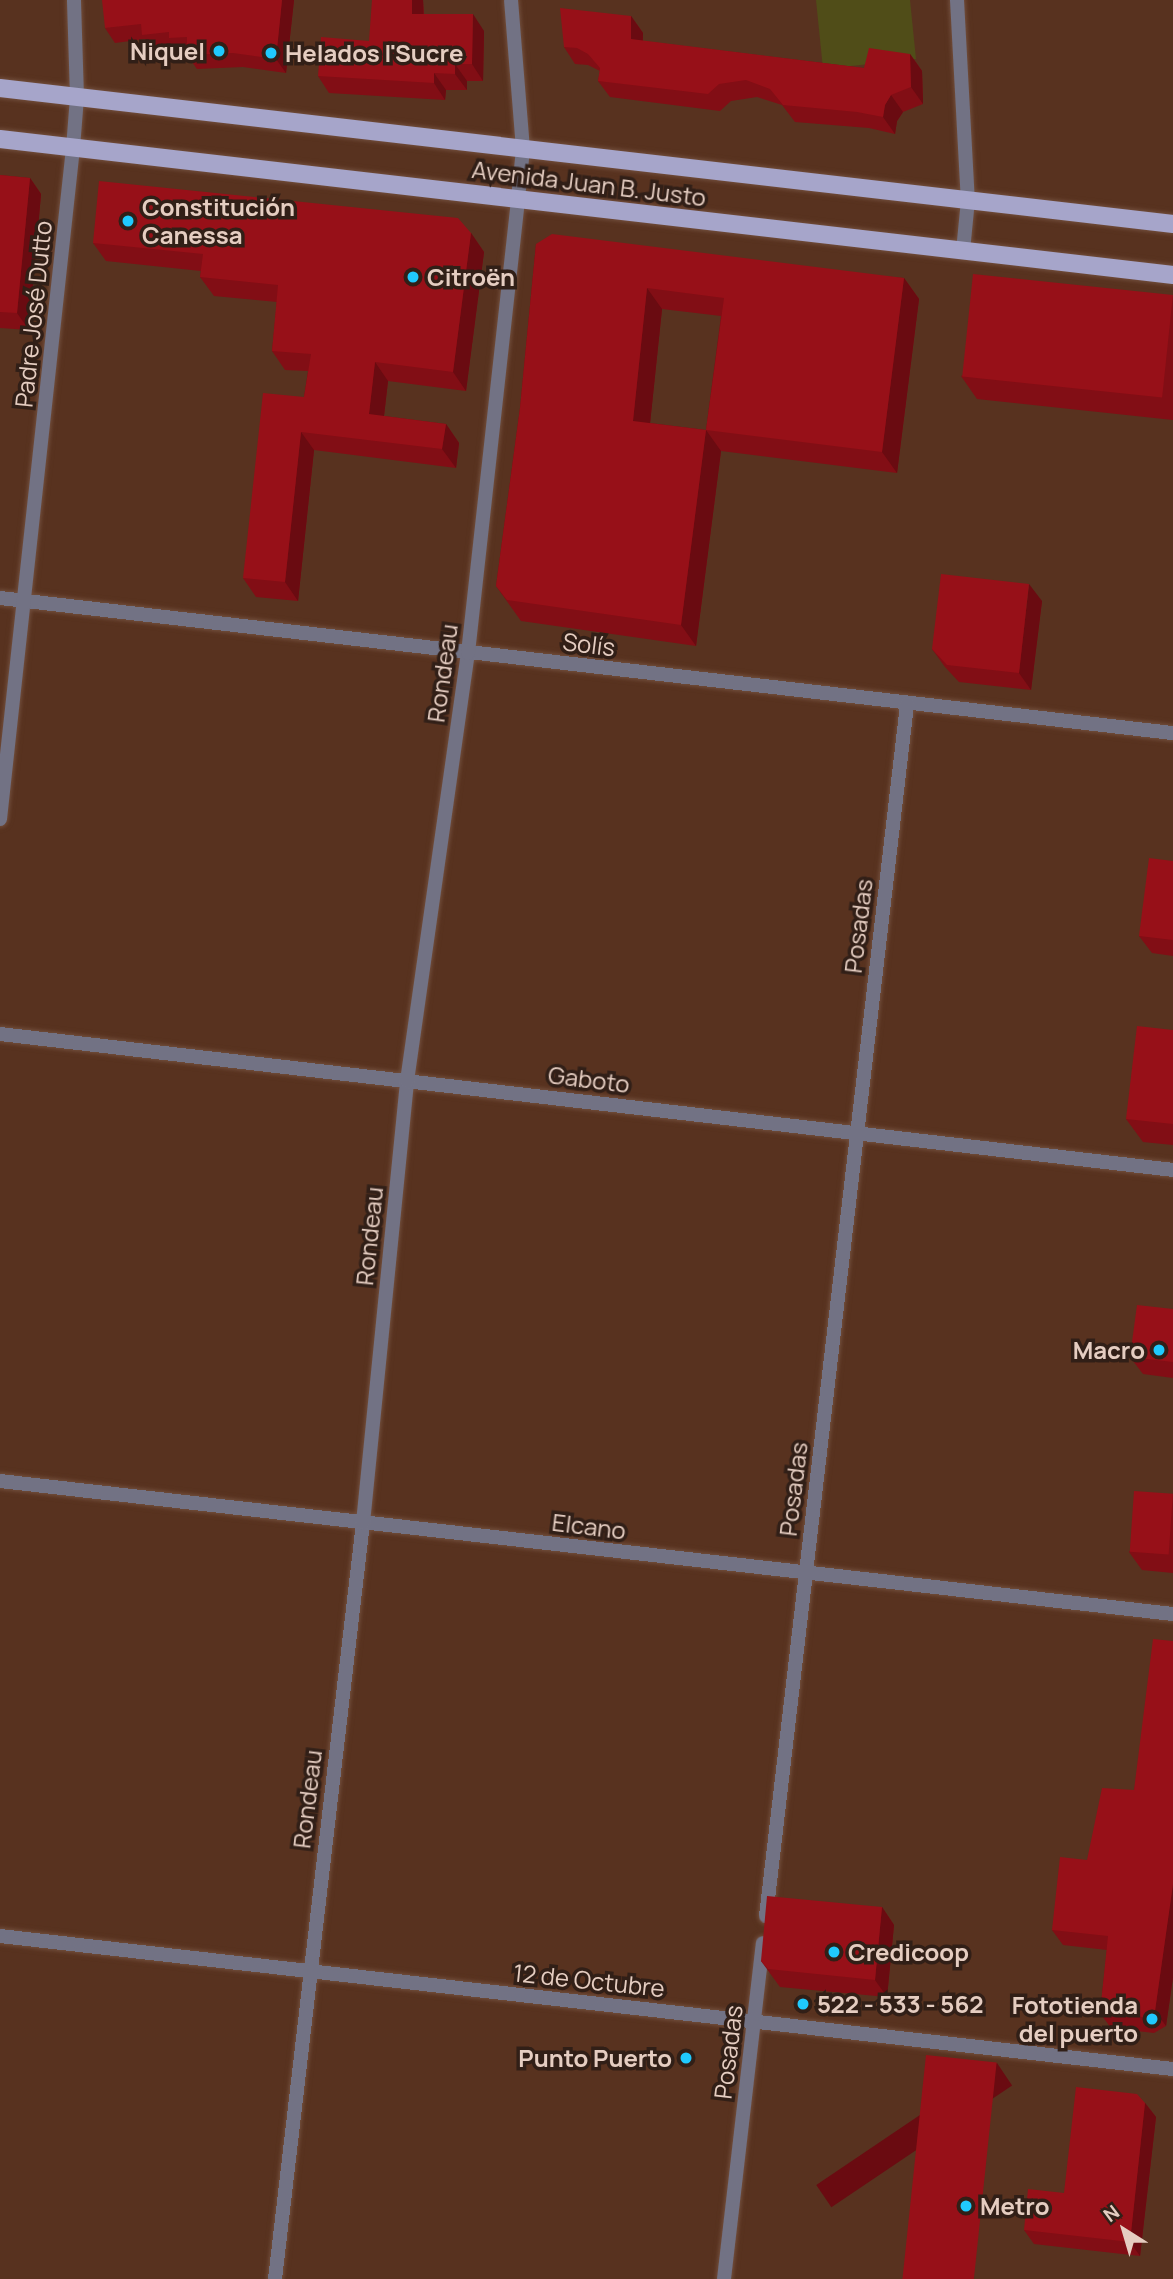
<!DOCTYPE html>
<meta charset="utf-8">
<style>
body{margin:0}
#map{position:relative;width:1173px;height:2279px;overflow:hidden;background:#58321f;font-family:Manrope,sans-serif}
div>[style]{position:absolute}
.green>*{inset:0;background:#504d18}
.roads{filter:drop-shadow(0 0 2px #714e3c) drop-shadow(0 0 2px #714e3c)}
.minor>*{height:14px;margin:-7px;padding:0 7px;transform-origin:7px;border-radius:7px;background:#727284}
.primary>*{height:18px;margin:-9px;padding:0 9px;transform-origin:9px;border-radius:9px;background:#a6a5ca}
.wall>*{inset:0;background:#820e15}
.shaded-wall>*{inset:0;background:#6a0b11;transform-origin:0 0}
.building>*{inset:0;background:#971018;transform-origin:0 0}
.dots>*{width:19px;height:19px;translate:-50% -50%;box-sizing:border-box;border:4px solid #311f17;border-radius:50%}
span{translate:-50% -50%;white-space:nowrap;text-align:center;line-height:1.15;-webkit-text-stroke:7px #311f17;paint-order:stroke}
.poi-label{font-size:24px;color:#e5cdc1;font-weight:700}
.right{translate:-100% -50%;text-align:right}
.left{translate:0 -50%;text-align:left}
.street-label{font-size:24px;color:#e5cdc1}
.north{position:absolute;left:1089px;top:2195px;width:70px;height:70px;-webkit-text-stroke:5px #311f17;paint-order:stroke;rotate:323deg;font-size:19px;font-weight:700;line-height:28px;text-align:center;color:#e5cdc1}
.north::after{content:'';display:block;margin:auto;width:24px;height:32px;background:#e5cdc1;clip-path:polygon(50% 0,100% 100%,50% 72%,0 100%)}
</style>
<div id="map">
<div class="green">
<div style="clip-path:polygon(816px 0,910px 0,916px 59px,823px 69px)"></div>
</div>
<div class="roads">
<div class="minor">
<div style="left:957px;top:0;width:200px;rotate:86.9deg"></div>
<div style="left:968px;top:200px;width:51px;rotate:95.6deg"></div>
<div style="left:0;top:598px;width:1181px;rotate:6.57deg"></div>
<div style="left:0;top:819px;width:675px;rotate:-83.79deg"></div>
<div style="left:73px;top:148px;width:51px;rotate:-85.5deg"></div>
<div style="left:77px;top:97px;width:97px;rotate:-91.8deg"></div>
<div style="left:0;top:1034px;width:1181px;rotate:6.61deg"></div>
<div style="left:0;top:1481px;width:1181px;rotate:6.47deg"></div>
<div style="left:766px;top:1916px;width:1220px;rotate:-83.36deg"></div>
<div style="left:0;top:1936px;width:1181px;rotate:6.47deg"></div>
<div style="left:275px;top:2279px;width:761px;rotate:-83.36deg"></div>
<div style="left:363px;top:1523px;width:444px;rotate:-84.3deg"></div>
<div style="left:407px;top:1081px;width:432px;rotate:-81.9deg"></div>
<div style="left:468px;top:653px;width:457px;rotate:-83.7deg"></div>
<div style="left:518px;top:199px;width:50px;rotate:-84.3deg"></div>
<div style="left:523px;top:149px;width:149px;rotate:-94.6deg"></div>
<div style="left:724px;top:2279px;width:338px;rotate:-83.4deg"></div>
</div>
<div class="primary">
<div style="left:0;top:88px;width:1181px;rotate:6.61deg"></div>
<div style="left:0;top:139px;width:1181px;rotate:6.61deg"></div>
</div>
</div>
<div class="wall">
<div style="clip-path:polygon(294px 0,286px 73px,243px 67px,197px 69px,187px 55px,187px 52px,179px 52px,176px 47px,152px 50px,145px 39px,115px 43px,105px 28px)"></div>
<div style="clip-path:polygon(423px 0,424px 14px,484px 31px,483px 81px,467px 81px,467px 90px,446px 90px,445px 100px,329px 93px,318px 76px,369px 41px)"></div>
<div style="clip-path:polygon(631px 16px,643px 33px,643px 41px,864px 68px,910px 54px,922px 71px,923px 104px,903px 112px,897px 121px,895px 134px,869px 128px,795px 122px,782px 105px,757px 97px,731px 101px,720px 111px,610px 97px,598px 81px,600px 71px,588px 65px,575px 64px,564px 47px)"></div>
<div style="clip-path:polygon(0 175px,30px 178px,41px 194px,29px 330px,0 328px)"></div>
<div style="clip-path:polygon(471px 233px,484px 252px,466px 391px,388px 381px,384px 416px,446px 424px,459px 443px,456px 468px,314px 450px,298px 601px,256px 597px,243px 578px,304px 397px,308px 371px,285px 370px,272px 351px,277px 302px,214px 296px,200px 277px,201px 271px,106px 261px,93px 243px)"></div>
<div style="clip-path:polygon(evenodd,536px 244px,904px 278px,919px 299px,897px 473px,721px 451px,696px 646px,521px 621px,496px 586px,520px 408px,536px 244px,662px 309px,721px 316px,706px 430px,650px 423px,662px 309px)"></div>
<div style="clip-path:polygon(1173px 296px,1173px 420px,977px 399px,961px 376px)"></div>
<div style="clip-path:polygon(1042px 601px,1031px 690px,959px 682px,945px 667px,932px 649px)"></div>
<div style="clip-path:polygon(1173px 861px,1173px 956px,1152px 953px,1139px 936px)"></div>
<div style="clip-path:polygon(1173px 1030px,1173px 1145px,1143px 1142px,1126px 1119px)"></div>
<div style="clip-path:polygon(1173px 1309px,1173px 1378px,1143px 1374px,1130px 1357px)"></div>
<div style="clip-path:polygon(1173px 1494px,1173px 1573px,1142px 1570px,1129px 1552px)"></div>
<div style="clip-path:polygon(1173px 1641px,1173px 1977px,1166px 2026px,1154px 2033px,1111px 2028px,1100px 2013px,1107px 1950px,1063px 1945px,1052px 1930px,1087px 1860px,1134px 1790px)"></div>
<div style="clip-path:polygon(882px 1907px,894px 1925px,887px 1997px,780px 1987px,761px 1961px)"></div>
<div style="clip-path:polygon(1145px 2103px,1156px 2117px,1140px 2256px,1034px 2244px,1024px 2230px,1064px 2193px)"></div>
</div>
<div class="shaded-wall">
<div style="clip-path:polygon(282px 0,294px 0,286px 73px,276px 59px)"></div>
<div style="clip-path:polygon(412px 0,423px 0,424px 30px,412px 14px)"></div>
<div style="clip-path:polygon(473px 14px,484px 31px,483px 81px,472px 64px)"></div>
<div style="clip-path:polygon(631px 16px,643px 33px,642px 56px,631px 39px)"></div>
<div style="clip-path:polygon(910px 54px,922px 71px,923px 104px,911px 87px)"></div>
<div style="clip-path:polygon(455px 64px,467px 81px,467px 90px,455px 74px)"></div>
<div style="clip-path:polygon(434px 73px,446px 90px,445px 100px,434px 83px)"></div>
<div style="clip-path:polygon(891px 95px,903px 112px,897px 121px,895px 134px,883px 117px,885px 105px)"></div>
<div style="clip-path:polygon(30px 178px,41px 194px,29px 330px,17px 313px)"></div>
<div style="clip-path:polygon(471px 233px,484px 252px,466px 391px,453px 372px)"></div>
<div style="clip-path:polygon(904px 278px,919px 299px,897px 473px,882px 452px)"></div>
<div style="clip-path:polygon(647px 288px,662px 309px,648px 443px,633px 421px)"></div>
<div style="clip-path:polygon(375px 362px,388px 381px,382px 433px,369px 414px)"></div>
<div style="clip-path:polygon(446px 424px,459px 443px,456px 468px,442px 449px)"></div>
<div style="clip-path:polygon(706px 430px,721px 451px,696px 646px,681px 625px)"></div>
<div style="clip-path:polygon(301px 432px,314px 450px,298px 601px,285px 582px)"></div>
<div style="clip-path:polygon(1029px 584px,1042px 601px,1031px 690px,1019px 673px)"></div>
<div style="clip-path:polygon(1173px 1884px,1173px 1977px,1166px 2026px,1155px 2011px)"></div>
<div style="clip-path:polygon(882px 1907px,894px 1925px,887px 1997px,875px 1980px)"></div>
<div style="left:997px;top:2063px;width:27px;height:218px;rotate:56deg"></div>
<div style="clip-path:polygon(1145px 2103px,1156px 2117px,1140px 2256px,1130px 2242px)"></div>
</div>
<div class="building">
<div style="clip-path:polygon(102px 0,282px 0,276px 59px,233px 53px,187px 55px,187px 37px,169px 38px,169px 32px,142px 35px,141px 24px,105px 28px)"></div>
<div style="clip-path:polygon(372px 0,412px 0,412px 14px,473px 14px,472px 64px,455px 64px,455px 74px,434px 73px,434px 83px,318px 76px,321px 37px,369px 41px)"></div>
<div style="clip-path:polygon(560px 8px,631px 16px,631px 39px,864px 68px,869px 48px,910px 54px,911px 87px,891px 95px,885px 105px,883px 117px,857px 112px,783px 105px,770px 89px,746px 80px,719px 84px,708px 94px,598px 81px,600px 68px,588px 54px,577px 48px,564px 47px)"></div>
<div style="clip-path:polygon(0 175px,30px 178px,17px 313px,0 312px)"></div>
<div style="clip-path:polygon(99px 181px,458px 218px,471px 233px,453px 372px,375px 362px,369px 414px,446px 424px,442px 449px,301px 432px,285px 582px,243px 578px,263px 393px,304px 397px,311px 354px,272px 351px,278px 285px,200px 277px,203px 254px,93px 243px)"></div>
<div style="clip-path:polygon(evenodd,552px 234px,904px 278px,882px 452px,706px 430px,681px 625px,507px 600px,496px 586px,520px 408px,536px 244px,552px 234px,647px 288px,724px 298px,706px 430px,633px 421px,647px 288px)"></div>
<div style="left:973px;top:274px;width:201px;height:103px;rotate:6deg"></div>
<div style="clip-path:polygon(941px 574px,1029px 584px,1019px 673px,947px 665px,932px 649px)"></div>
<div style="clip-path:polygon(1149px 858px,1173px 861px,1173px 940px,1139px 936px)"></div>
<div style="clip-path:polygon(1137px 1026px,1173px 1030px,1173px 1124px,1126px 1119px)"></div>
<div style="clip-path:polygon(1137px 1305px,1173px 1309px,1173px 1362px,1130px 1357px)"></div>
<div style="left:1134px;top:1491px;width:39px;height:61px;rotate:4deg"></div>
<div style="clip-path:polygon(1153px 1639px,1173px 1641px,1173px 1884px,1155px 2011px,1143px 2017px,1100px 2013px,1108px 1936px,1052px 1930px,1060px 1857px,1087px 1860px,1102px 1788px,1134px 1790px)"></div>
<div style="clip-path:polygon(767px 1896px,882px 1907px,875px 1980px,768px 1969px,761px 1961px)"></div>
<div style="left:926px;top:2055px;width:71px;height:226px;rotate:6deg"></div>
<div style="clip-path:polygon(1076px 2087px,1137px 2094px,1145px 2103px,1130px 2242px,1024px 2230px,1028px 2189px,1064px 2193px)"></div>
</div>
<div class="dots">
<div style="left:219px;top:51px;background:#20c9fd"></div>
<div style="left:271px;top:53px;background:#20c9fd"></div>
<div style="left:128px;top:221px;background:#20c9fd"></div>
<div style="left:413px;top:277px;background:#20c9fd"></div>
<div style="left:1159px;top:1350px;background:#20c9fd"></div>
<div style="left:834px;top:1952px;background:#20c9fd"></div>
<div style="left:803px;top:2004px;background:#20c9fd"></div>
<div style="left:1152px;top:2019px;background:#20c9fd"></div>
<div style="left:686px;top:2058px;background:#20c9fd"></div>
<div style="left:966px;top:2206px;background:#20c9fd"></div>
</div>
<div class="poi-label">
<span class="right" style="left:205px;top:51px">Niquel</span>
<span class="left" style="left:285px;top:53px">Helados l'Sucre</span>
<span class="left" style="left:142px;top:221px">Constitución<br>Canessa</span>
<span class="left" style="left:427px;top:277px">Citroën</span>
<span class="right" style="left:1145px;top:1350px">Macro</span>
<span class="left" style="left:848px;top:1952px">Credicoop</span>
<span class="left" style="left:817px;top:2004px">522 - 533 - 562</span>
<span class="right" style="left:1138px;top:2019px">Fototienda<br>del puerto</span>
<span class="right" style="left:672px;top:2058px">Punto Puerto</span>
<span class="left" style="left:980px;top:2206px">Metro</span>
</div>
<div class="street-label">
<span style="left:589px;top:183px;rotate:7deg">Avenida Juan B. Justo</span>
<span style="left:33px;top:314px;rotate:-84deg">Padre José Dutto</span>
<span style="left:589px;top:644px;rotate:7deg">Solís</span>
<span style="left:442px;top:673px;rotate:-82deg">Rondeau</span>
<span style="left:858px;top:926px;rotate:-83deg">Posadas</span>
<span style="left:589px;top:1079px;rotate:7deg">Gaboto</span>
<span style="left:369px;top:1236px;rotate:-84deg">Rondeau</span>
<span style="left:793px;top:1489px;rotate:-83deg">Posadas</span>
<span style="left:589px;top:1526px;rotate:7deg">Elcano</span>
<span style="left:307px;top:1799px;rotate:-83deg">Rondeau</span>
<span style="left:589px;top:1980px;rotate:6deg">12 de Octubre</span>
<span style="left:728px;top:2052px;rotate:-83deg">Posadas</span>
</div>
<div class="north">N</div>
</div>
